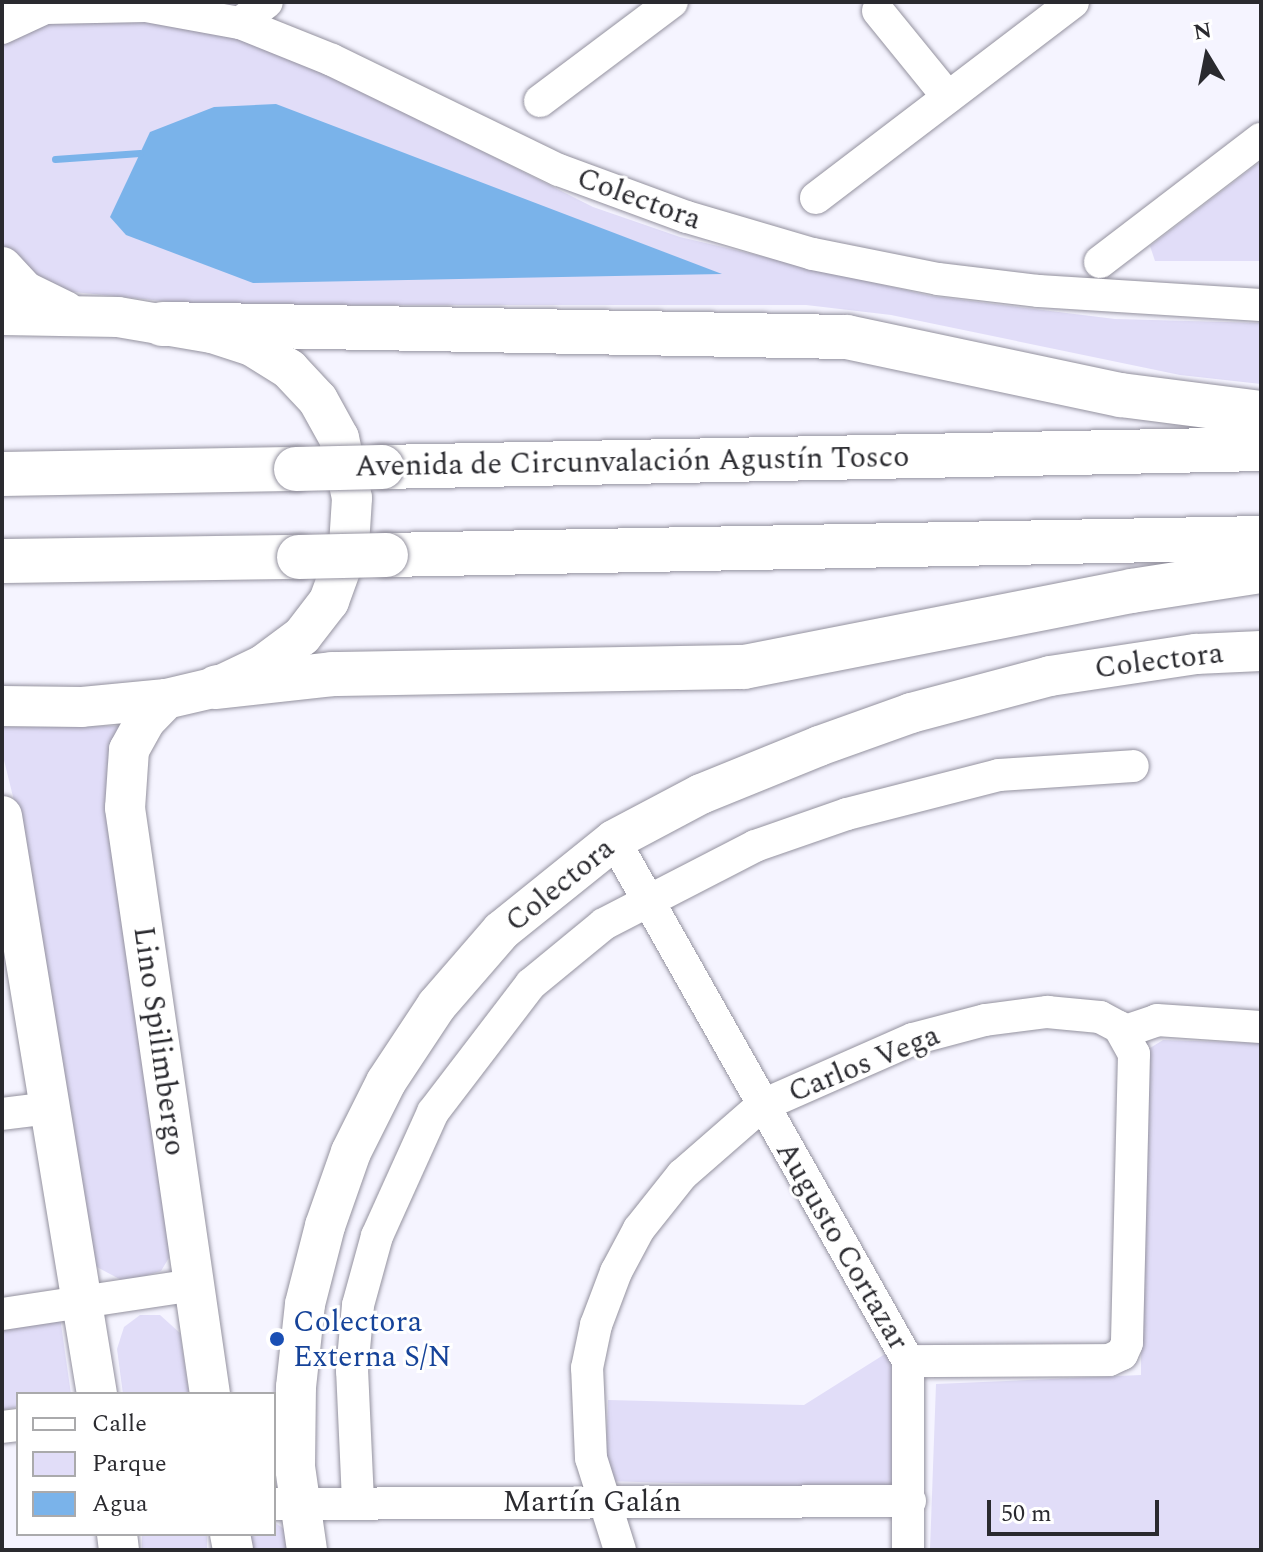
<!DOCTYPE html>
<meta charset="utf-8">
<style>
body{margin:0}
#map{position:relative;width:1263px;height:1552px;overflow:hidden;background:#f5f4ff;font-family:Spectral,serif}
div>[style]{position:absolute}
.green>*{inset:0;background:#e1ddf8;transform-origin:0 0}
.water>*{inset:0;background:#7ab3ea}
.stream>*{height:7px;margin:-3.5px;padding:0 3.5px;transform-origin:3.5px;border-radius:3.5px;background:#7ab3ea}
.roads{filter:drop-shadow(0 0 2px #94929f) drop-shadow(0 0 2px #94929f)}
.minor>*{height:32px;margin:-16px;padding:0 16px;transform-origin:16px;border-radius:16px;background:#fff}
.major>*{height:40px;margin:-20px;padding:0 20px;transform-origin:20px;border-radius:20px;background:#fff}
.highway>*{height:44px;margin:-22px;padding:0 22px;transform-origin:22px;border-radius:22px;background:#fff}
.bridges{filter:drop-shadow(0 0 2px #94929f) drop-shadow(0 0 2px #94929f)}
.highway-bridge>*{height:44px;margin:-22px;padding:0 22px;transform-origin:22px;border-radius:22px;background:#fff}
.dots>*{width:22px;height:22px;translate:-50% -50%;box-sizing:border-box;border:4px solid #fff;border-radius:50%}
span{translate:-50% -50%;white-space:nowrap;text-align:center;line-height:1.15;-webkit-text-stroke:6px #fff;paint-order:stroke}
.street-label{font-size:30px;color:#2a2a2f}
.transit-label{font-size:30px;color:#164399}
.left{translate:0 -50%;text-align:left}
.frame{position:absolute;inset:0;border:4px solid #2a2a2f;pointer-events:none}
.legend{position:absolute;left:16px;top:1392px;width:260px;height:144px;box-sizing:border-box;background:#fff;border:2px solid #aaaaac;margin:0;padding:10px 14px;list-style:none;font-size:24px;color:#2a2a2f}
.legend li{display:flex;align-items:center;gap:16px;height:40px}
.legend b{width:40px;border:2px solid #aaaaac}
.north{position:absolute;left:1167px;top:16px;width:80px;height:80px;-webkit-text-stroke:6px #fff;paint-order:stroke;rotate:350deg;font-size:22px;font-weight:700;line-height:32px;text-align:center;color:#2a2a2f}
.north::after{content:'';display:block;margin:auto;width:28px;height:36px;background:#2a2a2f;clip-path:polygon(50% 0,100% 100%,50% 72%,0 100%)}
.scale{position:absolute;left:987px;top:1500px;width:172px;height:36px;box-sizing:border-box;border:4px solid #2a2a2f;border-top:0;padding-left:10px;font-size:24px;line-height:28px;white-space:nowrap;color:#2a2a2f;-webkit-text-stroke:6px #fff;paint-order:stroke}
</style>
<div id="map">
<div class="green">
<div style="clip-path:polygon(122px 20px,178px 23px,278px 49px,593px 207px,680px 237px,931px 296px,1115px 319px,1261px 323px,1261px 384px,1180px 375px,891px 315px,806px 305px,202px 305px,54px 290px,10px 256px,2px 242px,2px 37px,45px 23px)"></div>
<div style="clip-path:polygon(1261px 161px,1261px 261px,1155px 261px,1150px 246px)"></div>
<div style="clip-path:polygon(120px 726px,107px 766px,107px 801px,173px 1251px,161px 1271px,125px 1282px,95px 1266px,19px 821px,2px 752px,2px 727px)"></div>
<div style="clip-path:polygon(1163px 1040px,1261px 1043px,1261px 1550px,930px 1550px,936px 1384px,1141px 1375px,1142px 1053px)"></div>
<div style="clip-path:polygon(140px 1315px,160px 1315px,180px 1333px,189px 1394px,123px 1394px,117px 1349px,124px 1327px)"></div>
<div style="clip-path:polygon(60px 1317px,71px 1394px,18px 1394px,18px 1407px,2px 1410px,2px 1325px)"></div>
<div style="clip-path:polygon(885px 1354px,902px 1381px,899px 1490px,605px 1481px,608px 1400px,804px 1405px)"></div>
<div style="clip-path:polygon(274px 1522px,287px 1531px,290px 1550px,246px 1550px,245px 1534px,274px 1534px)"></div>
<div style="left:142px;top:1534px;width:65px;height:16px"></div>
</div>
<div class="water">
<div style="clip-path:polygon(276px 104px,722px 274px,253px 283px,126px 235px,110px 217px,150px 132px,214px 107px)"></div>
</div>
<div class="stream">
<div style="left:55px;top:159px;width:85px;rotate:-4deg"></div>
</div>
<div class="roads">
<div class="minor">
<div style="left:15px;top:2px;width:31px;rotate:11deg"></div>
<div style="left:45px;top:8px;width:101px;rotate:-1.1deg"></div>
<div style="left:146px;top:6px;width:96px;rotate:10.3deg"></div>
<div style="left:240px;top:23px;width:99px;rotate:21.9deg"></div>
<div style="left:332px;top:60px;width:252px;rotate:25.9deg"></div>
<div style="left:559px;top:170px;width:136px;rotate:20.2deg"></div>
<div style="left:687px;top:217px;width:131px;rotate:16.4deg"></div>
<div style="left:813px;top:254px;width:127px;rotate:11.3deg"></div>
<div style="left:938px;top:279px;width:102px;rotate:6.8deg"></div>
<div style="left:1039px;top:291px;width:222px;rotate:3.6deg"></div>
<div style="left:878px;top:11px;width:111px;rotate:50.9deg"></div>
<div style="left:240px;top:23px;width:34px;rotate:-38deg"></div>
<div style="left:2px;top:28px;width:47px;rotate:-24.9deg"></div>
<div style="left:540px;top:101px;width:165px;rotate:-36.9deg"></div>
<div style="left:816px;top:198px;width:323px;rotate:-37.3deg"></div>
<div style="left:1100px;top:262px;width:203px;rotate:-37.4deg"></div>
<div style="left:614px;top:840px;width:598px;rotate:60.56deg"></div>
<div style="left:908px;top:1361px;width:189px;rotate:90deg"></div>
<div style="left:1123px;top:1032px;width:36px;rotate:-19deg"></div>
<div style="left:1157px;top:1020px;width:104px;rotate:3.9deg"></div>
<div style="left:2px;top:1114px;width:48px;rotate:-7.1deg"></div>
<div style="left:2px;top:1314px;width:194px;rotate:-8.6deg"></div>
<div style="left:2px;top:1427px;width:16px;rotate:-7deg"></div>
<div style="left:358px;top:1501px;width:130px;rotate:-92.6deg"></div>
<div style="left:352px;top:1371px;width:66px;rotate:-84.8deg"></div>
<div style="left:358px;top:1305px;width:72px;rotate:-74.6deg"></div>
<div style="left:377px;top:1236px;width:136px;rotate:-65.7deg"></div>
<div style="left:433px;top:1112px;width:161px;rotate:-52.6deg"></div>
<div style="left:531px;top:984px;width:94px;rotate:-39.4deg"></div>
<div style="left:604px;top:924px;width:170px;rotate:-27.3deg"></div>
<div style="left:755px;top:846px;width:97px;rotate:-19.2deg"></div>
<div style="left:847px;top:814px;width:157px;rotate:-14.4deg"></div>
<div style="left:999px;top:775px;width:134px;rotate:-3.8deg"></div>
<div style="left:274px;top:1504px;width:636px;rotate:-0.27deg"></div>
<div style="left:620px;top:1550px;width:96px;rotate:-107.5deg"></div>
<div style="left:591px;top:1458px;width:90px;rotate:-92.5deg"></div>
<div style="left:587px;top:1368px;width:44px;rotate:-78.2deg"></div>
<div style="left:596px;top:1325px;width:57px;rotate:-69.3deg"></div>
<div style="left:616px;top:1272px;width:49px;rotate:-61.9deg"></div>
<div style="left:639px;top:1229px;width:69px;rotate:-51.5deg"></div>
<div style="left:682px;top:1175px;width:105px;rotate:-41.1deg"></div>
<div style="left:761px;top:1106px;width:166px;rotate:-23.8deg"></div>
<div style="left:913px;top:1039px;width:74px;rotate:-14.8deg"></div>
<div style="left:985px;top:1020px;width:63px;rotate:-7.4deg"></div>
<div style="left:1047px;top:1012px;width:53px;rotate:5.4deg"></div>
<div style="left:1100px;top:1017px;width:21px;rotate:28deg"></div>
<div style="left:1119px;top:1027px;width:31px;rotate:61deg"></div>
<div style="left:1134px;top:1054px;width:289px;rotate:91.4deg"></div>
<div style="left:1127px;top:1343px;width:12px;rotate:114deg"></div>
<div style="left:1122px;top:1354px;width:14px;rotate:155deg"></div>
<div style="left:1109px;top:1360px;width:201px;rotate:179.7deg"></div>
</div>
<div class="major">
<div style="left:2px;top:267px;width:33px;rotate:47deg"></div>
<div style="left:24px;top:291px;width:46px;rotate:26deg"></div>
<div style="left:2px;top:315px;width:116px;rotate:1deg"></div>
<div style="left:118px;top:317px;width:95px;rotate:9.7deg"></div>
<div style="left:212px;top:333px;width:42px;rotate:18deg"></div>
<div style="left:252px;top:346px;width:44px;rotate:31.9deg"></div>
<div style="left:289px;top:369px;width:42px;rotate:46.9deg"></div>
<div style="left:318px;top:400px;width:43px;rotate:61.1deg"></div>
<div style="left:339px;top:438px;width:61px;rotate:77.8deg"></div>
<div style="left:352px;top:498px;width:48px;rotate:93.6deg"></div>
<div style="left:349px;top:546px;width:59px;rotate:110deg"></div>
<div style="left:329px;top:601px;width:44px;rotate:127.6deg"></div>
<div style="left:302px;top:636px;width:49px;rotate:143.4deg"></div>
<div style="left:263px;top:665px;width:51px;rotate:154.4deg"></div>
<div style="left:217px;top:687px;width:52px;rotate:166.8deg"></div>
<div style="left:166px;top:699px;width:84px;rotate:174.6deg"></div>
<div style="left:82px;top:707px;width:80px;rotate:-179.3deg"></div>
<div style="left:166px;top:699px;width:30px;rotate:134deg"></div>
<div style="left:145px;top:721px;width:33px;rotate:119deg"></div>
<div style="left:129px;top:750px;width:58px;rotate:93.9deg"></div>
<div style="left:125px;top:808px;width:592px;rotate:81.75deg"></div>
<div style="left:2px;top:816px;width:586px;rotate:80.67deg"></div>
<div style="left:117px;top:1534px;width:16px;rotate:83deg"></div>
<div style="left:230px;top:1534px;width:16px;rotate:79deg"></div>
<div style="left:307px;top:1550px;width:84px;rotate:-98.2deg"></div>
<div style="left:295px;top:1467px;width:80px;rotate:-89.3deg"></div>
<div style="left:296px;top:1387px;width:83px;rotate:-83.8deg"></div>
<div style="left:305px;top:1304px;width:81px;rotate:-75.6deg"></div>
<div style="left:325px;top:1226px;width:78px;rotate:-70.6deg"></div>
<div style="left:351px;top:1152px;width:78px;rotate:-63.4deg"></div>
<div style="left:386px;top:1082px;width:92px;rotate:-56.5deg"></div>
<div style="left:437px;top:1005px;width:98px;rotate:-49.1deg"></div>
<div style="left:501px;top:931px;width:145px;rotate:-38.8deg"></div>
<div style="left:614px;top:840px;width:98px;rotate:-27.9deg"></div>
<div style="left:701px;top:794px;width:127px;rotate:-22.1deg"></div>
<div style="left:819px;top:746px;width:98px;rotate:-19.7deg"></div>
<div style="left:911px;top:713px;width:144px;rotate:-14.9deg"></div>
<div style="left:1050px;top:676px;width:148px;rotate:-8.6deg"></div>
<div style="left:1196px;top:654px;width:65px;rotate:-2.6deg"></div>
</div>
<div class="highway">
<div style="left:162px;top:324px;width:685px;rotate:1.09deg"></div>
<div style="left:847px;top:337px;width:280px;rotate:12deg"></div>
<div style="left:1121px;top:395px;width:141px;rotate:7.3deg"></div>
<div style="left:382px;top:467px;width:879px;rotate:-1.17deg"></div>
<div style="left:2px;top:474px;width:294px;rotate:-1deg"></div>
<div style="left:386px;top:555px;width:875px;rotate:-1.11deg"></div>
<div style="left:2px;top:561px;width:297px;rotate:-0.8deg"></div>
<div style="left:217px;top:687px;width:116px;rotate:-6.4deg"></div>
<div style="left:332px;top:674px;width:412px;rotate:-1deg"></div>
<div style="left:744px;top:667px;width:395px;rotate:-11.1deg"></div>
<div style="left:1132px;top:591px;width:131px;rotate:-8.8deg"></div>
</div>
</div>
<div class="bridges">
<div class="highway-bridge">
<div style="left:296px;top:469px;width:86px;rotate:-1.3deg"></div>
<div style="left:299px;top:557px;width:87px;rotate:-1.3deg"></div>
</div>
</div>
<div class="dots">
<div style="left:277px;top:1339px;background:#1a4fb4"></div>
</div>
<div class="street-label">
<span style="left:639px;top:199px;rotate:20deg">Colectora</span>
<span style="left:632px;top:462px;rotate:-1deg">Avenida de Circunvalación Agustín Tosco</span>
<span style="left:1159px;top:661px;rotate:-7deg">Colectora</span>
<span style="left:560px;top:885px;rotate:-39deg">Colectora</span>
<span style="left:159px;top:1041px;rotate:82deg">Lino Spilimbergo</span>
<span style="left:864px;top:1064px;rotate:-22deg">Carlos Vega</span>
<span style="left:842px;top:1246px;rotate:60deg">Augusto Cortazar</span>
<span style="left:592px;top:1502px">Martín Galán</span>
</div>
<div class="transit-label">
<span class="left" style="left:293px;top:1339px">Colectora<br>Externa S/N</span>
</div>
<div class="frame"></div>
<ul class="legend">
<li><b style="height:10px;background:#fff"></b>Calle</li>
<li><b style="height:22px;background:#e1ddf8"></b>Parque</li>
<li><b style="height:22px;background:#7ab3ea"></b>Agua</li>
</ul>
<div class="north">N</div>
<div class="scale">50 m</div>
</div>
